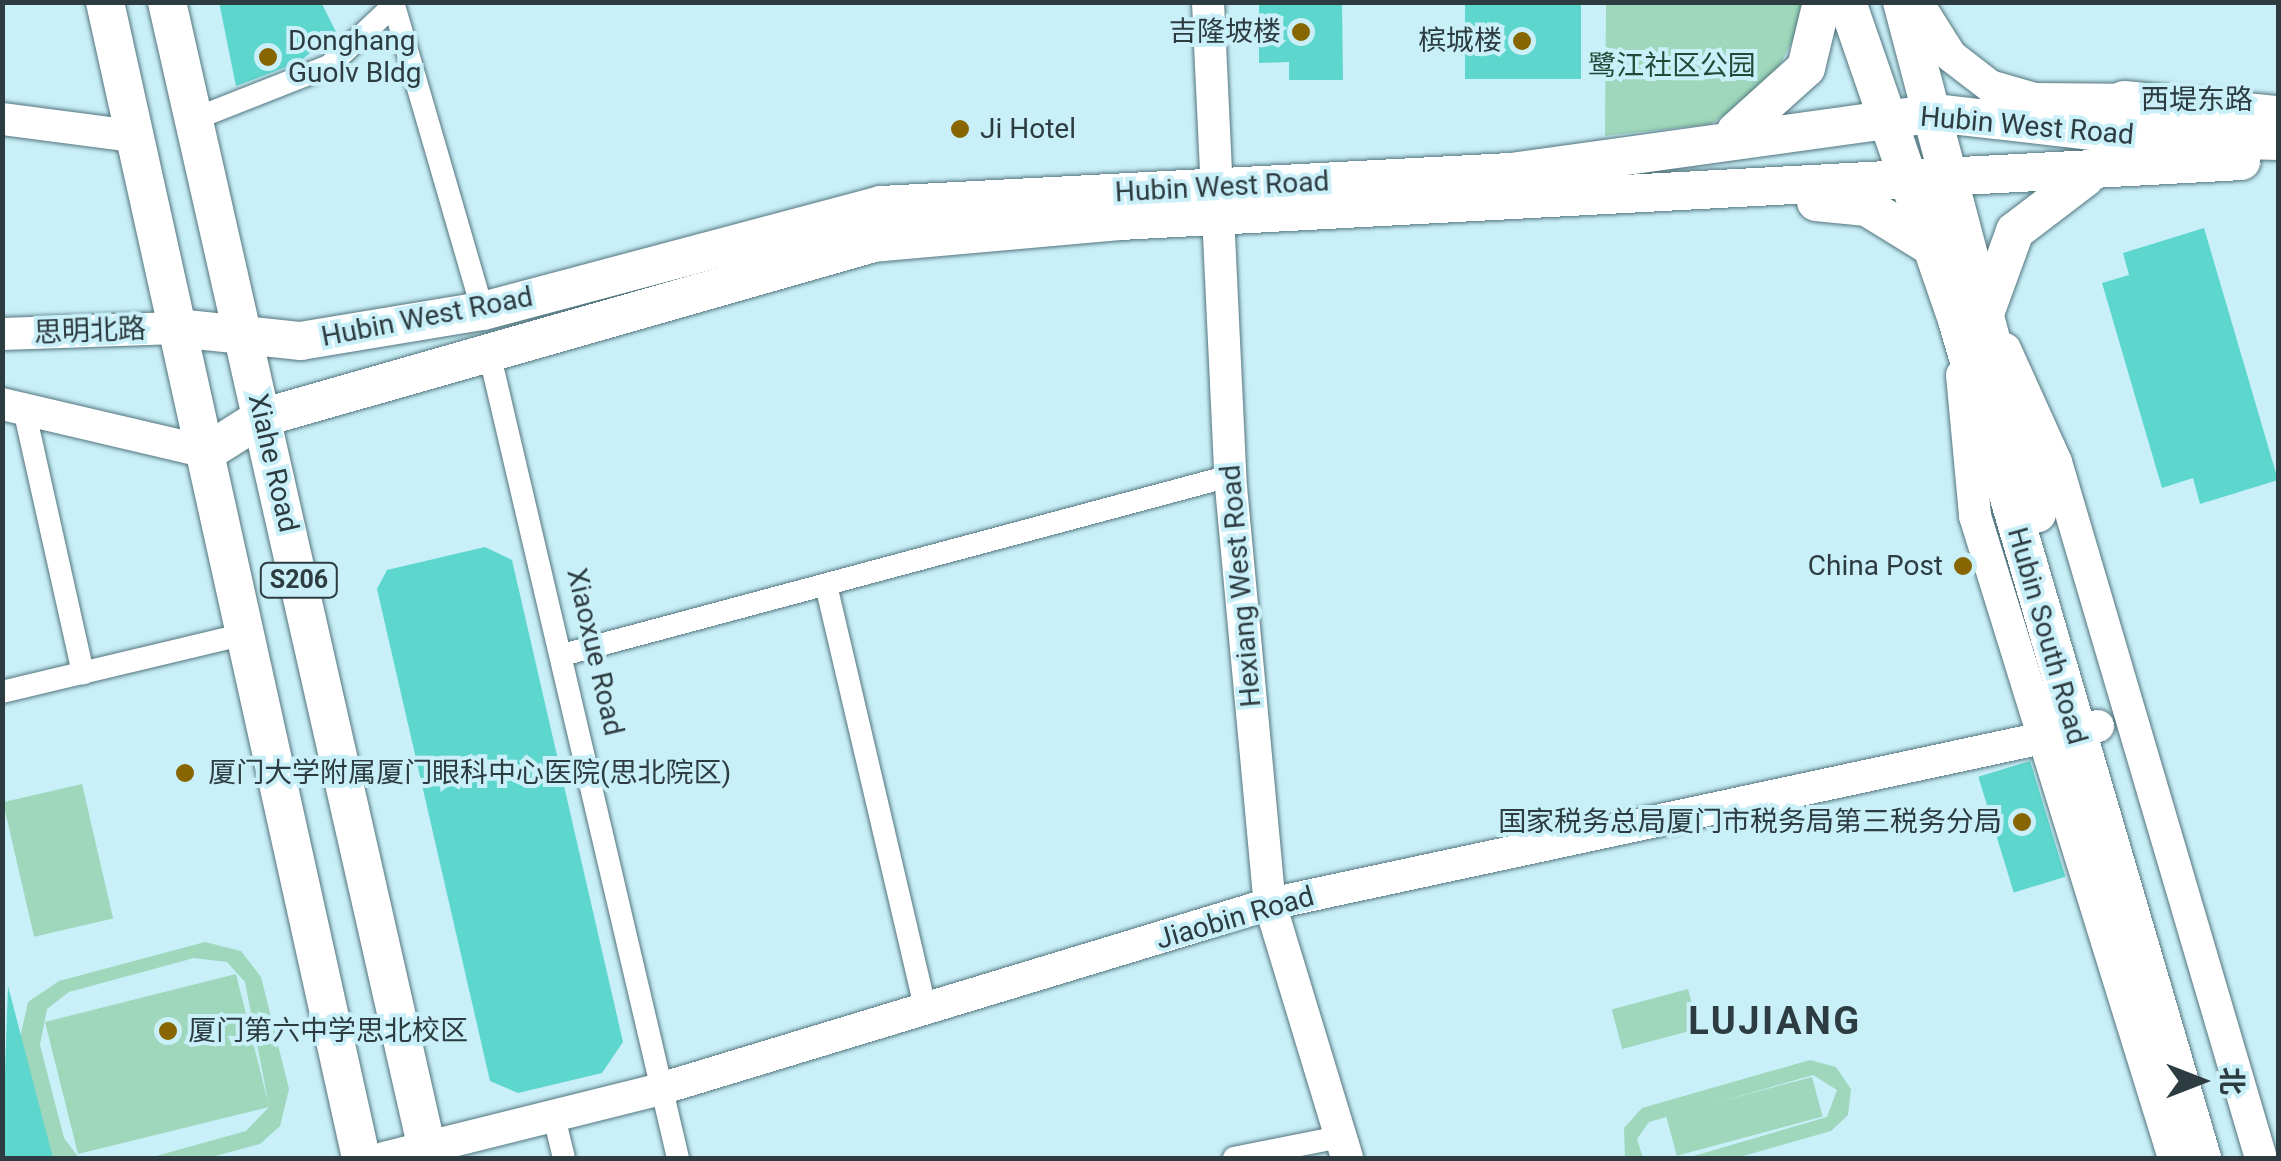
<!DOCTYPE html>
<meta charset="utf-8">
<style>
body{margin:0}
#map{position:relative;width:2281px;height:1161px;overflow:hidden;background:#c9eff8;font-family:Roboto,"Noto Sans SC",sans-serif}
div>[style]{position:absolute}
.green>*{inset:0;background:#9ed7bb;transform-origin:0 0}
.building>*{inset:0;background:#5dd6cd;transform-origin:0 0}
.roads{filter:drop-shadow(0 0 2px #53757e) drop-shadow(0 0 2px #53757e)}
.street>*{height:22px;margin:-11px;padding:0 11px;transform-origin:11px;border-radius:11px;background:#fff}
.secondary>*{height:32px;margin:-16px;padding:0 16px;transform-origin:16px;border-radius:16px;background:#fff}
.primary>*{height:38px;margin:-19px;padding:0 19px;transform-origin:19px;border-radius:19px;background:#fff}
.dots>*{width:28px;height:28px;translate:-50% -50%;box-sizing:border-box;border:5px solid #c9eff8;border-radius:50%}
span{translate:-50% -50%;white-space:nowrap;text-align:center;line-height:1.15;-webkit-text-stroke:8px #c9eff8;paint-order:stroke}
.shield-label span{padding:2px 8px;background:#c9eff8;border:2px solid;border-radius:8px;-webkit-text-stroke-width:0}
.shield-label{font-size:25px;color:#2d3c40;font-weight:700}
.poi-label{font-size:28px;color:#2d3c40}
.right{translate:-100% -50%;text-align:right}
.left{translate:0 -50%;text-align:left}
.park-label{font-size:28px;color:#204937}
.street-label{font-size:28px;color:#2d3c40}
.district-label{font-size:38px;color:#2d3c40;font-weight:700;letter-spacing:2.5px}
.frame{position:absolute;inset:0;border:5px solid #2d3c40;pointer-events:none}
.north{position:absolute;left:2151px;top:1031px;width:100px;height:100px;-webkit-text-stroke:8px #c9eff8;paint-order:stroke;rotate:90deg;font-size:28px;font-weight:700;line-height:40px;text-align:center;color:#2d3c40}
.north::after{content:'';display:block;margin:auto;width:35px;height:45px;background:#2d3c40;clip-path:polygon(50% 0,100% 100%,50% 72%,0 100%)}
</style>
<div id="map">
<div class="green">
<div style="clip-path:polygon(1606px 3px,1808px 3px,1808px 9px,1770px 85px,1711px 124px,1605px 136px)"></div>
<div style="left:82px;top:784px;width:138px;height:81px;rotate:77deg"></div>
<div style="clip-path:polygon(205px 942px,241px 951px,261px 977px,289px 1089px,280px 1126px,260px 1144px,208px 1158px,149px 1158px,246px 1131px,269px 1107px,78px 1154px,45px 1022px,236px 974px,269px 1106px,245px 982px,227px 962px,194px 958px,69px 992px,47px 1009px,40px 1045px,64px 1138px,79px 1158px,51px 1158px,20px 1038px,28px 1002px,59px 981px)"></div>
<div style="left:1688px;top:989px;width:41px;height:79px;rotate:75deg"></div>
<div style="clip-path:polygon(1810px 1060px,1836px 1067px,1851px 1089px,1848px 1115px,1831px 1131px,1736px 1158px,1687px 1158px,1827px 1117px,1837px 1090px,1813px 1075px,1649px 1122px,1637px 1139px,1643px 1158px,1625px 1158px,1624px 1128px,1642px 1108px)"></div>
<div style="left:1812px;top:1077px;width:41px;height:151px;rotate:75deg"></div>
</div>
<div class="building">
<div style="clip-path:polygon(219px 2px,321px 2px,336px 32px,299px 62px,236px 86px)"></div>
<div style="clip-path:polygon(1259px 2px,1342px 2px,1343px 80px,1289px 80px,1289px 62px,1259px 63px)"></div>
<div style="left:1465px;top:2px;width:116px;height:77px"></div>
<div style="clip-path:polygon(2204px 228px,2278px 480px,2200px 504px,2193px 478px,2162px 488px,2102px 283px,2129px 275px,2123px 253px)"></div>
<div style="clip-path:polygon(485px 547px,512px 560px,623px 1042px,602px 1073px,518px 1093px,490px 1081px,377px 589px,387px 570px)"></div>
<div style="left:2030px;top:761px;width:121px;height:54px;rotate:73deg"></div>
<div style="clip-path:polygon(8px 986px,53px 1158px,2px 1158px)"></div>
</div>
<div class="roads">
<div class="street">
<div style="left:393px;top:2px;width:322px;rotate:73.8deg"></div>
<div style="left:192px;top:120px;width:147px;rotate:-21.5deg"></div>
<div style="left:329px;top:66px;width:88px;rotate:-43.2deg"></div>
<div style="left:488px;top:348px;width:832px;rotate:76.8deg"></div>
<div style="left:24px;top:409px;width:271px;rotate:77.4deg"></div>
<div style="left:826px;top:585px;width:439px;rotate:76.8deg"></div>
<div style="left:566px;top:654px;width:687px;rotate:-15.01deg"></div>
<div style="left:2px;top:692px;width:250px;rotate:-13.4deg"></div>
<div style="left:554px;top:1117px;width:42px;rotate:76.3deg"></div>
<div style="left:1234px;top:1158px;width:108px;rotate:-11.2deg"></div>
</div>
<div class="secondary">
<div style="left:1208px;top:2px;width:475px;rotate:87.3deg"></div>
<div style="left:1230px;top:476px;width:430px;rotate:84.7deg"></div>
<div style="left:1270px;top:904px;width:265px;rotate:73.1deg"></div>
<div style="left:1917px;top:2px;width:64px;rotate:57.8deg"></div>
<div style="left:1951px;top:56px;width:49px;rotate:37.6deg"></div>
<div style="left:1990px;top:86px;width:47px;rotate:16.1deg"></div>
<div style="left:2035px;top:99px;width:114px;rotate:0.5deg"></div>
<div style="left:2px;top:119px;width:132px;rotate:7.4deg"></div>
<div style="left:2px;top:334px;width:175px;rotate:-2deg"></div>
<div style="left:2005px;top:349px;width:124px;rotate:65.7deg"></div>
<div style="left:2056px;top:462px;width:726px;rotate:73.59deg"></div>
<div style="left:1962px;top:375px;width:142px;rotate:84.7deg"></div>
<div style="left:1975px;top:516px;width:672px;rotate:72.78deg"></div>
<div style="left:2px;top:404px;width:211px;rotate:13.2deg"></div>
<div style="left:384px;top:1158px;width:284px;rotate:-14deg"></div>
<div style="left:660px;top:1089px;width:637px;rotate:-16.87deg"></div>
<div style="left:1270px;top:904px;width:847px;rotate:-12.13deg"></div>
</div>
<div class="primary">
<div style="left:105px;top:2px;width:1184px;rotate:77.51deg"></div>
<div style="left:167px;top:2px;width:1185px;rotate:77.23deg"></div>
<div style="left:1847px;top:2px;width:336px;rotate:70.9deg"></div>
<div style="left:1957px;top:320px;width:873px;rotate:73.7deg"></div>
<div style="left:1902px;top:2px;width:529px;rotate:75.2deg"></div>
<div style="left:2124px;top:100px;width:155px;rotate:5.6deg"></div>
<div style="left:1736px;top:131px;width:94px;rotate:-42deg"></div>
<div style="left:1806px;top:68px;width:68px;rotate:-76.4deg"></div>
<div style="left:1816px;top:202px;width:51px;rotate:5.6deg"></div>
<div style="left:1867px;top:207px;width:70px;rotate:31.7deg"></div>
<div style="left:1987px;top:308px;width:82px;rotate:-70deg"></div>
<div style="left:2015px;top:231px;width:89px;rotate:-37.3deg"></div>
<div style="left:177px;top:328px;width:125px;rotate:6deg"></div>
<div style="left:301px;top:341px;width:184px;rotate:-9.4deg"></div>
<div style="left:483px;top:311px;width:412px;rotate:-14.9deg"></div>
<div style="left:881px;top:205px;width:631px;rotate:-3deg"></div>
<div style="left:1511px;top:172px;width:427px;rotate:-7.9deg"></div>
<div style="left:1934px;top:113px;width:212px;rotate:6.5deg"></div>
<div style="left:2145px;top:137px;width:133px;rotate:1.7deg"></div>
<div style="left:207px;top:452px;width:64px;rotate:-32.2deg"></div>
<div style="left:261px;top:418px;width:637px;rotate:-15.93deg"></div>
<div style="left:874px;top:243px;width:247px;rotate:-5.1deg"></div>
<div style="left:1120px;top:221px;width:1123px;rotate:-3.06deg"></div>
</div>
</div>
<div class="dots">
<div style="left:1301px;top:32px;background:#876500"></div>
<div style="left:1522px;top:41px;background:#876500"></div>
<div style="left:268px;top:57px;background:#876500"></div>
<div style="left:960px;top:129px;background:#876500"></div>
<div style="left:1963px;top:566px;background:#876500"></div>
<div style="left:185px;top:773px;background:#876500"></div>
<div style="left:2022px;top:822px;background:#876500"></div>
<div style="left:168px;top:1031px;background:#876500"></div>
</div>
<div class="shield-label">
<span style="left:299px;top:580px">S206</span>
</div>
<div class="poi-label">
<span class="right" style="left:1281px;top:32px">吉隆坡楼</span>
<span class="left" style="left:288px;top:57px">Donghang<br>Guolv Bldg</span>
<span class="right" style="left:1502px;top:41px">槟城楼</span>
<span class="left" style="left:980px;top:129px">Ji Hotel</span>
<span class="right" style="left:1943px;top:566px">China Post</span>
<span class="left" style="left:208px;top:773px">厦门大学附属厦门眼科中心医院(思北院区)</span>
<span class="right" style="left:2002px;top:822px">国家税务总局厦门市税务局第三税务分局</span>
<span class="left" style="left:188px;top:1031px">厦门第六中学思北校区</span>
</div>
<div class="park-label">
<span style="left:1672px;top:66px">鹭江社区公园</span>
</div>
<div class="street-label">
<span style="left:2197px;top:100px">西堤东路</span>
<span style="left:2027px;top:126px;rotate:5deg">Hubin West Road</span>
<span style="left:1222px;top:187px;rotate:-3deg">Hubin West Road</span>
<span style="left:427px;top:317px;rotate:-11deg">Hubin West Road</span>
<span style="left:90px;top:331px;rotate:-2deg">思明北路</span>
<span style="left:273px;top:463px;rotate:77deg">Xiahe Road</span>
<span style="left:1241px;top:586px;rotate:-95deg">Hexiang West Road</span>
<span style="left:2047px;top:636px;rotate:74deg">Hubin South Road</span>
<span style="left:595px;top:652px;rotate:77deg">Xiaoxue Road</span>
<span style="left:1235px;top:918px;rotate:-16deg">Jiaobin Road</span>
</div>
<div class="district-label">
<span style="left:1775px;top:1022px">LUJIANG</span>
</div>
<div class="frame"></div>
<div class="north">北</div>
</div>
